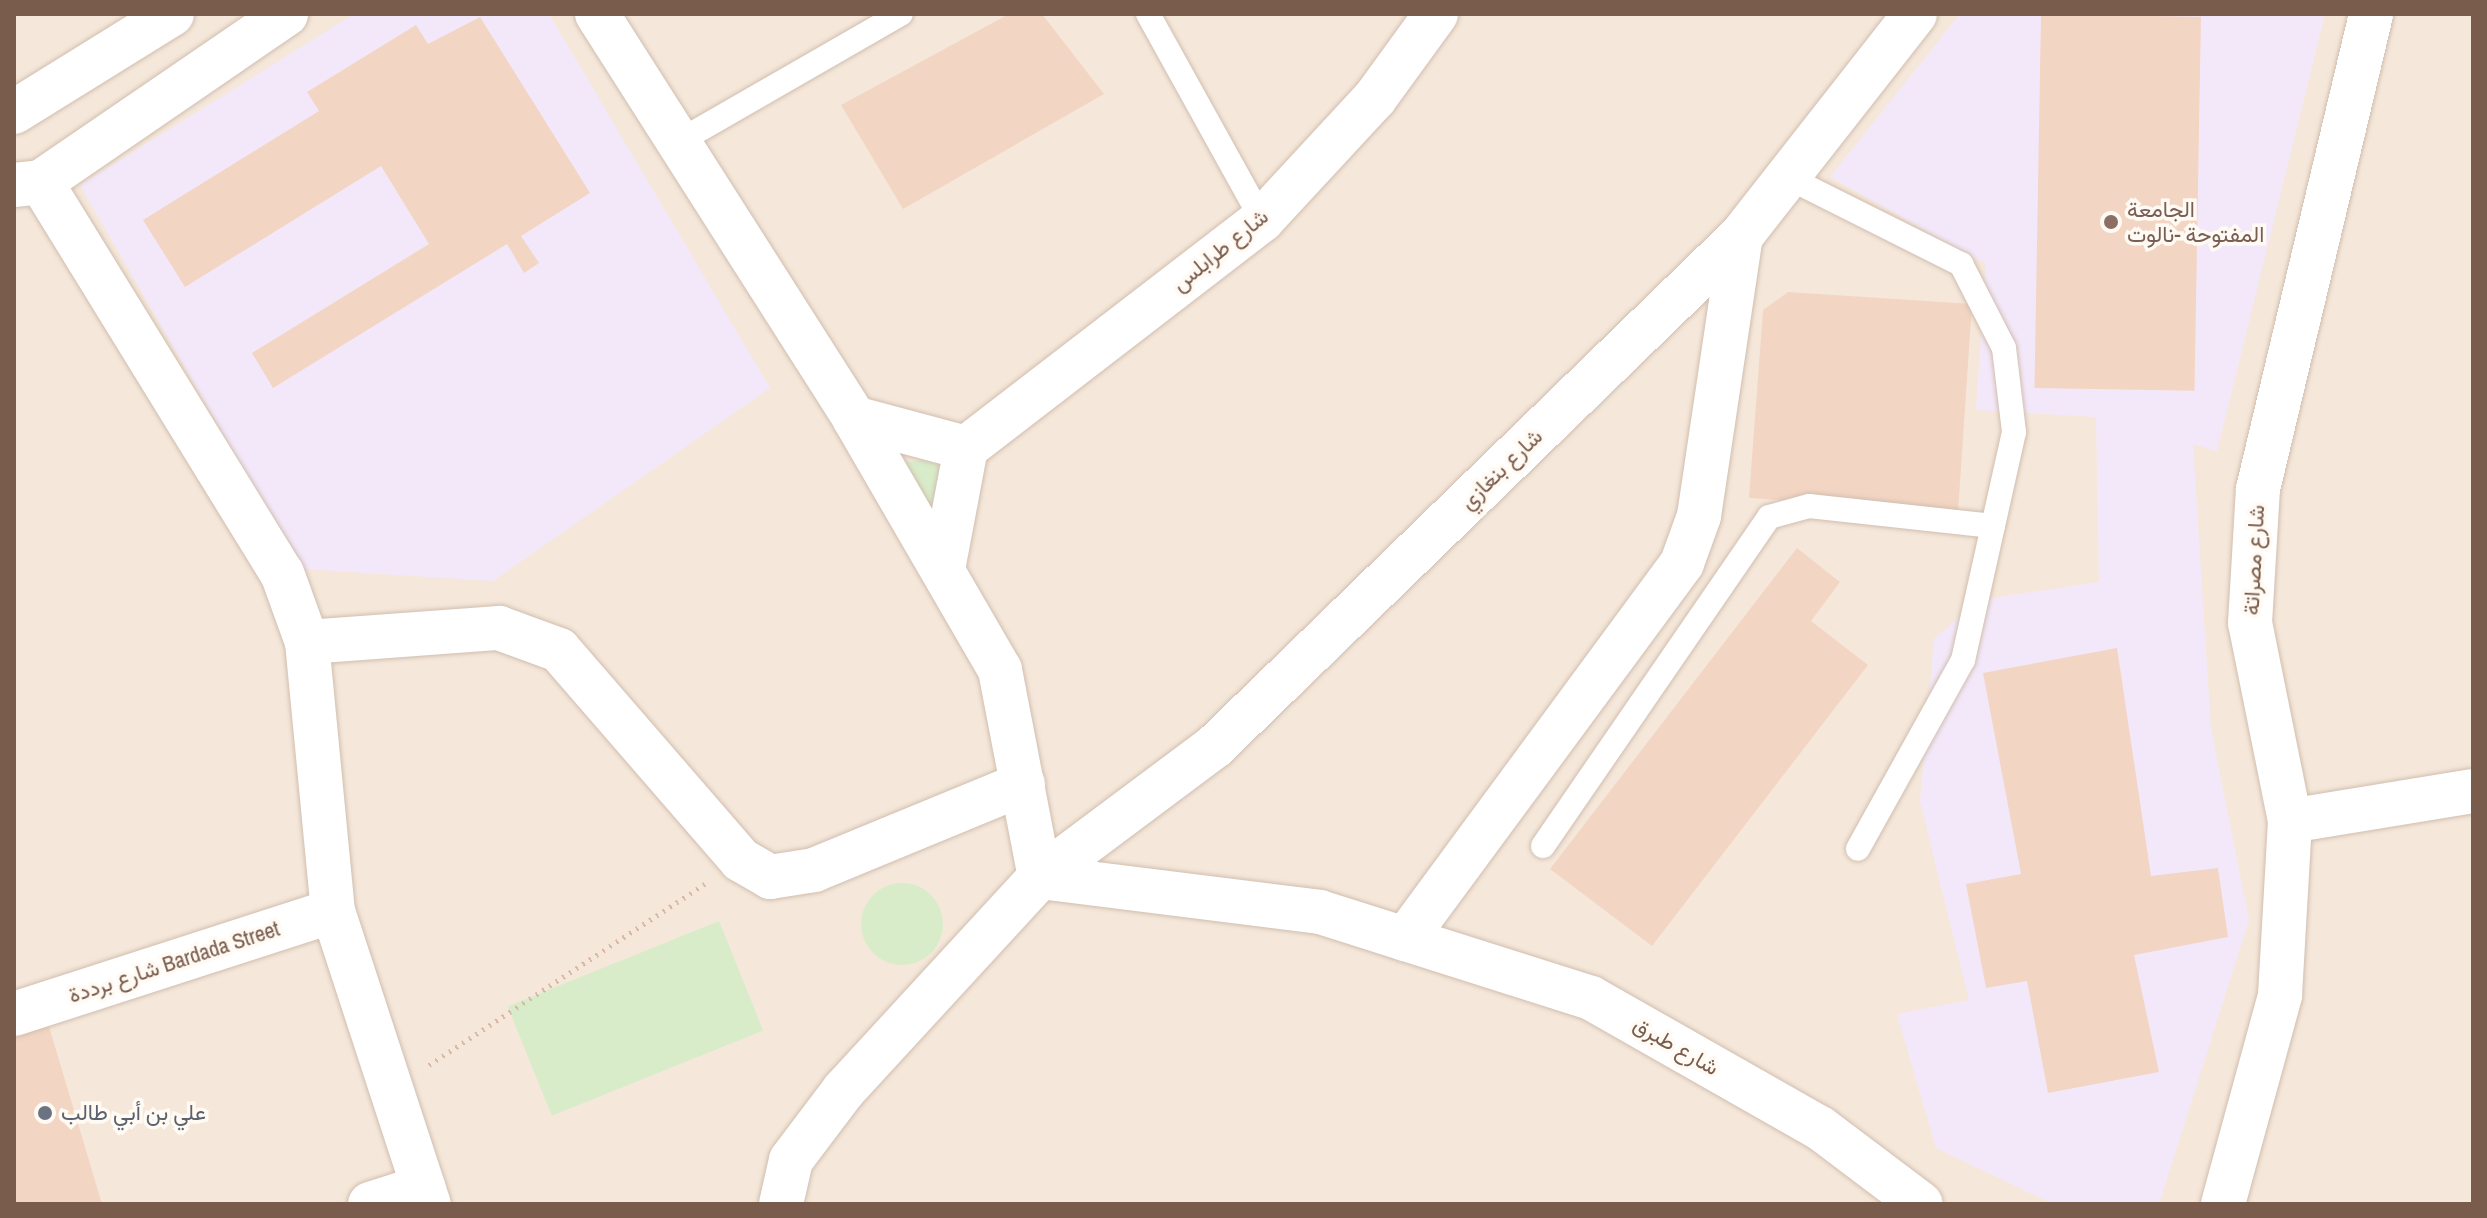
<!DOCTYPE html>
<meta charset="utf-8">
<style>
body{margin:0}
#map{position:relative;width:2487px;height:1218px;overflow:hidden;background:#fdf6ec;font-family:"Archivo Narrow",Vazirmatn,sans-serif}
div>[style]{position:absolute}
.residential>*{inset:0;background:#f5e8da;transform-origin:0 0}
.education>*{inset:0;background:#f3e8fa}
.green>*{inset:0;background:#d8ecc9;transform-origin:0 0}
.round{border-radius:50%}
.building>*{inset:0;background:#f3d5c3;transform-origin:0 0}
.path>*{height:5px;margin-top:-2.5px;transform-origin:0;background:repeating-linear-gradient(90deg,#d9b8a5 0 2px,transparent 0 8px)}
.roads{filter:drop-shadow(0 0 2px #d1beb0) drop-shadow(0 0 2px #d1beb0)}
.service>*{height:24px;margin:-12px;padding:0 12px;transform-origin:12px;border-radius:12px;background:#fff}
.minor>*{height:44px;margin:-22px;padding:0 22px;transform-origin:22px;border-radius:22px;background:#fff}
.dots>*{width:22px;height:22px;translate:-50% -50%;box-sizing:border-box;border:4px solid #fffaf3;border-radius:50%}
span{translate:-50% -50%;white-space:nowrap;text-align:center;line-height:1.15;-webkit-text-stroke:7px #fffaf3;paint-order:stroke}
.education-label{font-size:22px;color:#785e54}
.left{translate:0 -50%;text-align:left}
.street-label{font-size:22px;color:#7a5c4d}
.worship-label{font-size:22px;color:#5b616d}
.frame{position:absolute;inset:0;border:16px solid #7a5c4d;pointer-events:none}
</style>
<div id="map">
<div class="residential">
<div style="left:14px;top:14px;width:2459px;height:1190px"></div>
</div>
<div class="education">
<div style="clip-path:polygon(354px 14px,549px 14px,770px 388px,493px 581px,301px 569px,80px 185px)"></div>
<div style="clip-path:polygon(1960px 14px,2325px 14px,2217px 451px,2193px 444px,2211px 729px,2249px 920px,2159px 1204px,2053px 1204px,1936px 1148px,1897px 1014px,1969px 1000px,1920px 801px,1934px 639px,1979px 600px,2099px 582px,2096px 417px,1976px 410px,1986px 264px,1830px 177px)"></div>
</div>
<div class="green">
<div style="clip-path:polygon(959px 455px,921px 519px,885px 465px)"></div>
<div class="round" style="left:861px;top:883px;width:82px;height:82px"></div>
<div style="left:719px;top:921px;width:118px;height:228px;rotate:68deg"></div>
</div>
<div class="building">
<div style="clip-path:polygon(1009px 14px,1042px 14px,1104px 94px,903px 209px,841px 105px)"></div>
<div style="left:2041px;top:14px;width:160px;height:374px;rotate:1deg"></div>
<div style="clip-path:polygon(480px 17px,590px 193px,521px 236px,539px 263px,524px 273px,507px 244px,273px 388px,252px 353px,429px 244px,381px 166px,185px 287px,143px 220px,319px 111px,307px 92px,416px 25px,428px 44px)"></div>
<div style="clip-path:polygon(1788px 292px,1972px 304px,1958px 512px,1749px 498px,1763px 310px)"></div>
<div style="clip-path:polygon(1797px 548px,1840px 582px,1811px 621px,1868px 665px,1652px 946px,1550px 869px)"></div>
<div style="clip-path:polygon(2117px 648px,2151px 876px,2218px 868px,2228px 937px,2134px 955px,2159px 1072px,2048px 1093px,2027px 981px,1986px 988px,1966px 884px,2021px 874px,1983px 673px)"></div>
<div style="clip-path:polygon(45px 1013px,102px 1204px,14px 1204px,14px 1022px)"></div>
</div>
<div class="path">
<div style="left:429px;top:1065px;width:330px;rotate:-33.3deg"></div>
</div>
<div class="roads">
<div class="service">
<div style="left:1148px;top:14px;width:235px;rotate:61deg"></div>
<div style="left:678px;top:142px;width:257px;rotate:-29.9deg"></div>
<div style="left:1787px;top:177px;width:195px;rotate:26.6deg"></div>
<div style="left:1961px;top:264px;width:94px;rotate:62.9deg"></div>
<div style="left:2004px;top:348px;width:85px;rotate:83.2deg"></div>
<div style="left:2014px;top:432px;width:234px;rotate:102.6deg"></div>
<div style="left:1963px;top:660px;width:216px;rotate:119.1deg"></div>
<div style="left:1543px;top:846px;width:399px;rotate:-55.5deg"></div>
<div style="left:1769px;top:517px;width:41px;rotate:-15.4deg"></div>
<div style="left:1809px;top:506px;width:185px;rotate:6.2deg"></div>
</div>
<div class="minor">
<div style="left:597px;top:14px;width:479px;rotate:57.5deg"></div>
<div style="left:854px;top:418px;width:291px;rotate:59.9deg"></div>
<div style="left:1000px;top:670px;width:211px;rotate:79.1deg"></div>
<div style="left:14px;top:112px;width:186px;rotate:-31.8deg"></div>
<div style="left:41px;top:182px;width:459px;rotate:58.4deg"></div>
<div style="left:282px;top:573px;width:73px;rotate:70.1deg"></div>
<div style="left:307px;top:642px;width:270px;rotate:84.5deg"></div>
<div style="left:333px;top:911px;width:308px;rotate:71.9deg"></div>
<div style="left:14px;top:185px;width:27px;rotate:-6deg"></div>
<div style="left:41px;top:182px;width:297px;rotate:-34.4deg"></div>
<div style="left:854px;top:418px;width:116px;rotate:15deg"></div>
<div style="left:966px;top:448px;width:374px;rotate:-37.6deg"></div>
<div style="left:1262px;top:220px;width:166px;rotate:-47.2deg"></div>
<div style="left:1375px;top:98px;width:104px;rotate:-54deg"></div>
<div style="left:944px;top:564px;width:118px;rotate:-79.3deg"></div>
<div style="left:307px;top:642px;width:193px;rotate:-4.2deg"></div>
<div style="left:499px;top:628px;width:64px;rotate:20.1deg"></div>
<div style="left:559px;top:650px;width:278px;rotate:49.1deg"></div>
<div style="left:741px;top:860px;width:34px;rotate:30deg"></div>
<div style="left:770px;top:877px;width:45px;rotate:-9deg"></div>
<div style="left:814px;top:870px;width:226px;rotate:-22.4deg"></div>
<div style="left:2290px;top:821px;width:185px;rotate:-9.3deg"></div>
<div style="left:1040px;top:877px;width:282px;rotate:7.1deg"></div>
<div style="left:1320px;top:912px;width:284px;rotate:17.6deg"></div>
<div style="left:1591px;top:998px;width:263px;rotate:29.6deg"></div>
<div style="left:1820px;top:1128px;width:126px;rotate:37deg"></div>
<div style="left:1405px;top:939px;width:467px;rotate:-53.6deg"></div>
<div style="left:1682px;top:563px;width:50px;rotate:-70.1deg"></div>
<div style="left:1699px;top:516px;width:283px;rotate:-81.5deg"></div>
<div style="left:14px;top:1014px;width:335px;rotate:-17.9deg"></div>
<div style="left:370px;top:1204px;width:56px;rotate:-17.8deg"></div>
<div style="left:781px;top:1204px;width:45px;rotate:-77.2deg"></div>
<div style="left:791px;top:1160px;width:88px;rotate:-52.9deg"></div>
<div style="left:844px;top:1090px;width:289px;rotate:-47.4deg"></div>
<div style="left:1040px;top:877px;width:217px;rotate:-36.8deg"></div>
<div style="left:1214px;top:747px;width:734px;rotate:-44.12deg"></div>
<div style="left:1741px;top:236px;width:282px;rotate:-51.9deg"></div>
<div style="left:2223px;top:1204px;width:217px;rotate:-74.7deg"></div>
<div style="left:2280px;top:995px;width:174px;rotate:-86.7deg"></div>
<div style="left:2290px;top:821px;width:202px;rotate:-101.4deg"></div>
<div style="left:2250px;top:623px;width:134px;rotate:-86.6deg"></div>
<div style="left:2258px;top:489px;width:488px;rotate:-76.6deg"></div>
</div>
</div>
<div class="dots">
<div style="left:2111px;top:222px;background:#8d6e63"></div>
<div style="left:45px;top:1113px;background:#6b7280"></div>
</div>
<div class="education-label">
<span class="left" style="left:2127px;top:222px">الجامعة<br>المفتوحة -نالوت</span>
</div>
<div class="street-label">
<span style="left:1220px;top:250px;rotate:-39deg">شارع طرابلس</span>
<span style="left:1501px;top:469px;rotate:-44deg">شارع بنغازي</span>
<span style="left:2254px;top:560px;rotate:-87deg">شارع مصراتة</span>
<span style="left:174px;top:962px;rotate:-18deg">شارع برددة Bardada Street</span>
<span style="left:1676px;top:1046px;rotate:30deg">شارع طبرق</span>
</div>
<div class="worship-label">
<span class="left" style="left:61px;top:1113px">علي بن أبي طالب</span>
</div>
<div class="frame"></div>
</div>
